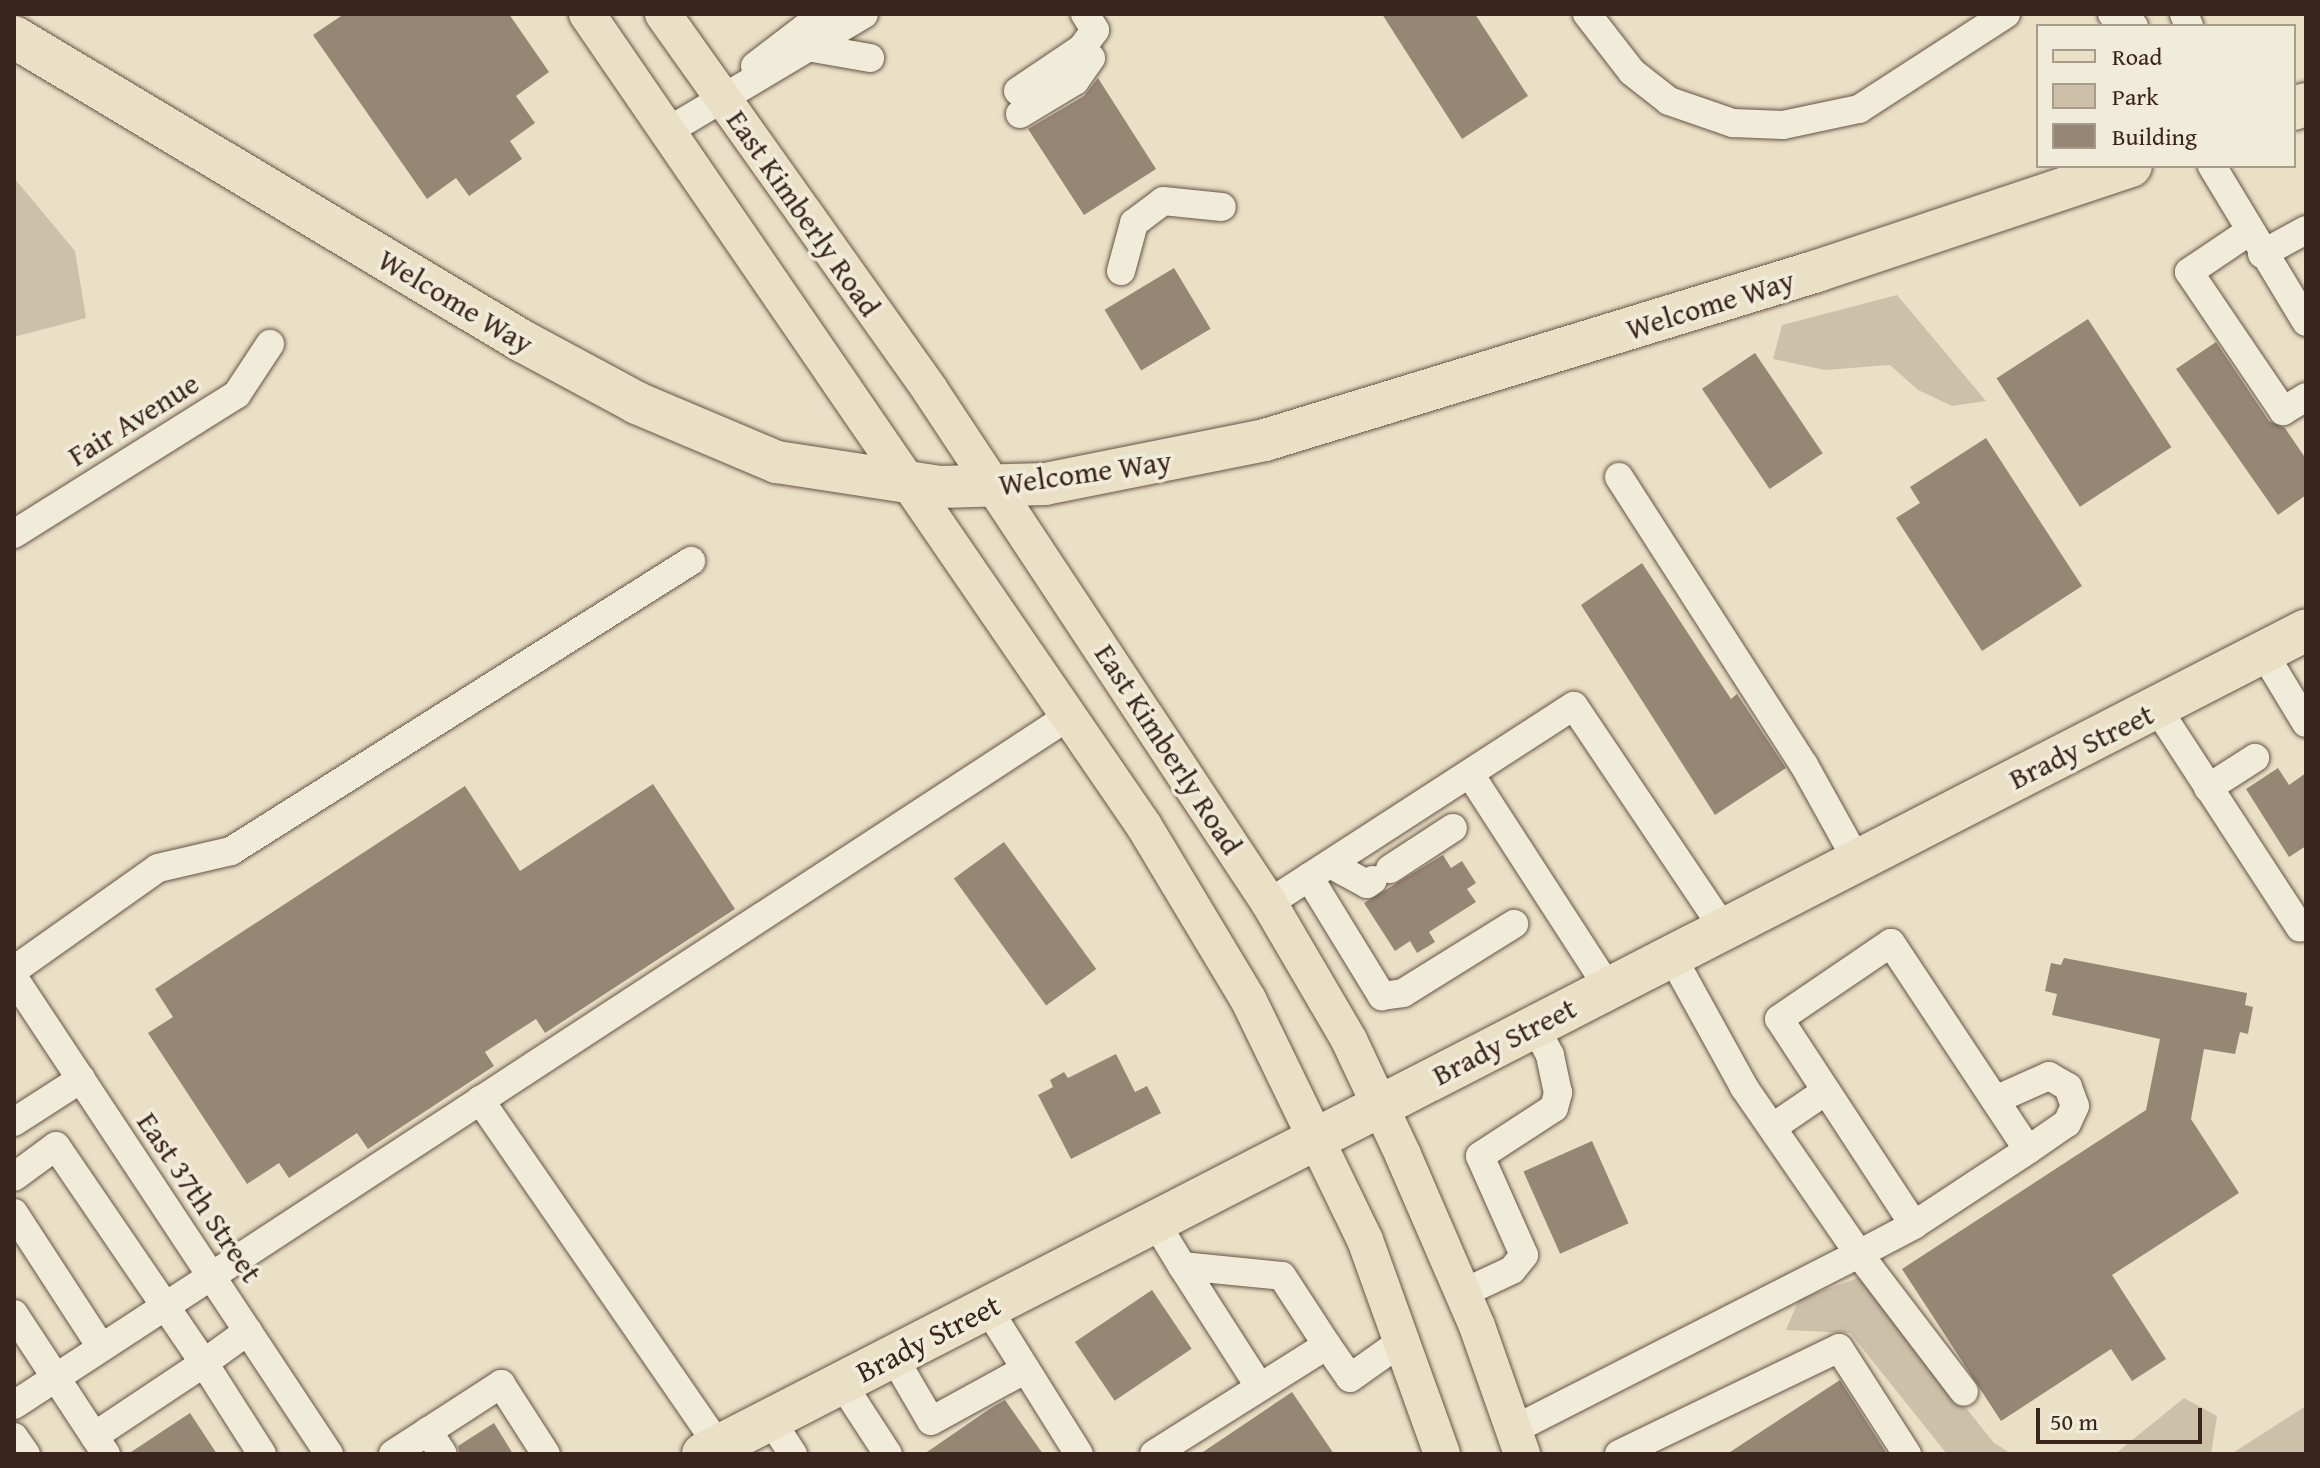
<!DOCTYPE html>
<style>
body{margin:0}
#map{position:relative;width:2320px;height:1468px;overflow:hidden;background:#eae0c6;font-family:"Gentium Book Plus",serif}
div>[style]{position:absolute}
.green>*{inset:0;background:#ccc0a9}
.building>*{inset:0;background:#968674;transform-origin:0 0}
.roads{filter:drop-shadow(0 0 2px #665446) drop-shadow(0 0 2px #665446)}
.minor>*{height:28px;margin:-14px;padding:0 14px;transform-origin:14px;border-radius:14px;background:#f1ebda}
.major>*{height:36px;margin:-18px;padding:0 18px;transform-origin:18px;border-radius:18px;background:#eae0c6}
.highway>*{height:42px;margin:-21px;padding:0 21px;transform-origin:21px;border-radius:21px;background:#eae0c6}
span{translate:-50% -50%;white-space:nowrap;text-align:center;line-height:1.15;-webkit-text-stroke:7px #f1ebda;paint-order:stroke}
.street-label{font-size:30px;color:#3a251c}
.frame{position:absolute;inset:0;border:16px solid #3a251c;pointer-events:none}
.legend{position:absolute;left:2036px;top:24px;width:260px;height:144px;box-sizing:border-box;background:#f1ebda;border:2px solid #a89c8e;margin:0;padding:10px 14px;list-style:none;font-size:24px;color:#3a251c}
.legend li{display:flex;align-items:center;gap:16px;height:40px}
.legend b{width:40px;border:2px solid #a89c8e}
.scale{position:absolute;left:2036px;top:1408px;width:166px;height:36px;box-sizing:border-box;border:4px solid #3a251c;border-top:0;padding-left:10px;font-size:24px;line-height:28px;white-space:nowrap;color:#3a251c;-webkit-text-stroke:6px #f1ebda;paint-order:stroke}
</style>
<div id="map">
<div class="green">
<div style="clip-path:polygon(14px 178px,75px 251px,86px 318px,14px 337px)"></div>
<div style="clip-path:polygon(1897px 295px,1986px 401px,1952px 406px,1918px 390px,1890px 365px,1825px 370px,1773px 359px,1782px 325px)"></div>
<div style="clip-path:polygon(1861px 1277px,1994px 1443px,2012px 1454px,1947px 1454px,1850px 1333px,1786px 1330px,1799px 1299px)"></div>
<div style="clip-path:polygon(2184px 1398px,2217px 1416px,2211px 1454px,2115px 1454px)"></div>
<div style="clip-path:polygon(2306px 1406px,2306px 1454px,2231px 1454px)"></div>
</div>
<div class="building">
<div style="clip-path:polygon(344px 14px,509px 14px,549px 72px,516px 96px,535px 123px,510px 141px,522px 159px,469px 196px,456px 178px,427px 199px,313px 35px)"></div>
<div style="clip-path:polygon(1382px 14px,1475px 14px,1528px 96px,1462px 139px)"></div>
<div style="clip-path:polygon(1098px 78px,1156px 169px,1084px 215px,1028px 129px,1084px 96px)"></div>
<div style="left:1174px;top:268px;width:71px;height:81px;rotate:59deg"></div>
<div style="left:2088px;top:319px;width:153px;height:109px;rotate:57deg"></div>
<div style="clip-path:polygon(2216px 342px,2269px 421px,2285px 428px,2306px 459px,2306px 495px,2278px 515px,2176px 369px)"></div>
<div style="left:1755px;top:353px;width:121px;height:64px;rotate:56deg"></div>
<div style="clip-path:polygon(1986px 438px,2082px 586px,1982px 651px,1896px 518px,1920px 503px,1910px 487px)"></div>
<div style="clip-path:polygon(1642px 563px,1731px 699px,1737px 694px,1786px 768px,1715px 815px,1581px 605px)"></div>
<div style="clip-path:polygon(2278px 768px,2289px 785px,2306px 773px,2306px 846px,2289px 857px,2246px 789px)"></div>
<div style="clip-path:polygon(653px 784px,735px 909px,545px 1033px,536px 1019px,485px 1052px,494px 1066px,368px 1149px,357px 1133px,289px 1178px,279px 1163px,247px 1184px,148px 1033px,173px 1017px,155px 989px,465px 786px,520px 871px)"></div>
<div style="left:1004px;top:842px;width:157px;height:62px;rotate:54deg"></div>
<div style="clip-path:polygon(1443px 855px,1451px 868px,1462px 861px,1476px 883px,1467px 889px,1476px 902px,1429px 932px,1435px 942px,1417px 953px,1410px 941px,1395px 951px,1364px 903px)"></div>
<div style="clip-path:polygon(2064px 958px,2247px 993px,2245px 1005px,2253px 1007px,2248px 1034px,2240px 1032px,2235px 1054px,2204px 1049px,2191px 1119px,2239px 1193px,2112px 1275px,2166px 1359px,2132px 1381px,2111px 1349px,2001px 1421px,1902px 1269px,2146px 1110px,2160px 1039px,2052px 1015px,2057px 994px,2045px 991px,2051px 963px,2061px 965px)"></div>
<div style="clip-path:polygon(1116px 1054px,1135px 1092px,1147px 1086px,1161px 1113px,1071px 1159px,1038px 1095px,1053px 1087px,1050px 1080px,1064px 1072px,1068px 1078px)"></div>
<div style="left:1592px;top:1141px;width:90px;height:75px;rotate:66deg"></div>
<div style="left:1152px;top:1290px;width:71px;height:93px;rotate:56deg"></div>
<div style="clip-path:polygon(1840px 1380px,1887px 1454px,1727px 1454px)"></div>
<div style="clip-path:polygon(1292px 1392px,1334px 1454px,1200px 1454px)"></div>
<div style="clip-path:polygon(1005px 1400px,1043px 1454px,924px 1454px,991px 1408px)"></div>
<div style="clip-path:polygon(190px 1413px,217px 1454px,128px 1454px)"></div>
<div style="clip-path:polygon(494px 1423px,513px 1454px,460px 1454px,458px 1446px)"></div>
</div>
<div class="roads">
<div class="minor">
<div style="left:1587px;top:14px;width:73px;rotate:52.2deg"></div>
<div style="left:1632px;top:72px;width:47px;rotate:38.1deg"></div>
<div style="left:1669px;top:101px;width:68px;rotate:19deg"></div>
<div style="left:1733px;top:123px;width:50px;rotate:2.3deg"></div>
<div style="left:1783px;top:125px;width:78px;rotate:-11.9deg"></div>
<div style="left:1859px;top:109px;width:175px;rotate:-32.9deg"></div>
<div style="left:2112px;top:14px;width:25px;rotate:29deg"></div>
<div style="left:2184px;top:14px;width:13px;rotate:67deg"></div>
<div style="left:813px;top:48px;width:58px;rotate:10deg"></div>
<div style="left:755px;top:66px;width:86px;rotate:-37.4deg"></div>
<div style="left:1018px;top:91px;width:77px;rotate:-33.9deg"></div>
<div style="left:1082px;top:48px;width:22px;rotate:-54deg"></div>
<div style="left:1095px;top:30px;width:19px;rotate:-122deg"></div>
<div style="left:1020px;top:114px;width:64px;rotate:-31deg"></div>
<div style="left:1075px;top:81px;width:28px;rotate:-55deg"></div>
<div style="left:668px;top:131px;width:228px;rotate:-30.8deg"></div>
<div style="left:2212px;top:166px;width:182px;rotate:58.9deg"></div>
<div style="left:2247px;top:233px;width:70px;rotate:146.1deg"></div>
<div style="left:2189px;top:272px;width:168px;rotate:55.9deg"></div>
<div style="left:2283px;top:411px;width:27px;rotate:-31deg"></div>
<div style="left:2262px;top:254px;width:50px;rotate:-28.6deg"></div>
<div style="left:1121px;top:271px;width:50px;rotate:-74.8deg"></div>
<div style="left:1134px;top:223px;width:36px;rotate:-37deg"></div>
<div style="left:1163px;top:201px;width:59px;rotate:5.8deg"></div>
<div style="left:1619px;top:477px;width:342px;rotate:57.3deg"></div>
<div style="left:1804px;top:765px;width:107px;rotate:61deg"></div>
<div style="left:14px;top:534px;width:263px;rotate:-32.1deg"></div>
<div style="left:237px;top:394px;width:60px;rotate:-56.6deg"></div>
<div style="left:2263px;top:652px;width:83px;rotate:58.8deg"></div>
<div style="left:2157px;top:708px;width:262px;rotate:56.9deg"></div>
<div style="left:2300px;top:927px;width:7px;rotate:-34deg"></div>
<div style="left:1470px;top:774px;width:254px;rotate:57.1deg"></div>
<div style="left:2208px;top:788px;width:56px;rotate:-32.6deg"></div>
<div style="left:1330px;top:864px;width:42px;rotate:28.4deg"></div>
<div style="left:1367px;top:884px;width:7px;rotate:-34deg"></div>
<div style="left:1390px;top:869px;width:75px;rotate:-33.1deg"></div>
<div style="left:1309px;top:877px;width:140px;rotate:58.5deg"></div>
<div style="left:1382px;top:996px;width:21px;rotate:-8deg"></div>
<div style="left:1403px;top:993px;width:131px;rotate:-31.9deg"></div>
<div style="left:1269px;top:903px;width:363px;rotate:-32.9deg"></div>
<div style="left:1574px;top:706px;width:267px;rotate:56.1deg"></div>
<div style="left:14px;top:970px;width:176px;rotate:-35.3deg"></div>
<div style="left:158px;top:868px;width:75px;rotate:-13.1deg"></div>
<div style="left:231px;top:851px;width:544px;rotate:-32.23deg"></div>
<div style="left:14px;top:978px;width:571px;rotate:56.5deg"></div>
<div style="left:480px;top:1100px;width:430px;rotate:55.4deg"></div>
<div style="left:1995px;top:1100px;width:59px;rotate:-24deg"></div>
<div style="left:2049px;top:1076px;width:22px;rotate:30deg"></div>
<div style="left:2068px;top:1087px;width:20px;rotate:70deg"></div>
<div style="left:2075px;top:1106px;width:19px;rotate:115deg"></div>
<div style="left:2067px;top:1123px;width:47px;rotate:145.3deg"></div>
<div style="left:14px;top:1122px;width:80px;rotate:-32.7deg"></div>
<div style="left:1773px;top:1127px;width:64px;rotate:-34.2deg"></div>
<div style="left:14px;top:1177px;width:52px;rotate:-36.4deg"></div>
<div style="left:56px;top:1146px;width:263px;rotate:55.7deg"></div>
<div style="left:204px;top:1363px;width:132px;rotate:146.4deg"></div>
<div style="left:14px;top:1213px;width:160px;rotate:57deg"></div>
<div style="left:1154px;top:1220px;width:54px;rotate:58.7deg"></div>
<div style="left:1914px;top:1225px;width:246px;rotate:-123.2deg"></div>
<div style="left:1779px;top:1019px;width:135px;rotate:-34.2deg"></div>
<div style="left:1891px;top:943px;width:248px;rotate:56.5deg"></div>
<div style="left:2028px;top:1150px;width:136px;rotate:146.7deg"></div>
<div style="left:1914px;top:1225px;width:62px;rotate:152.2deg"></div>
<div style="left:1859px;top:1254px;width:173px;rotate:52.7deg"></div>
<div style="left:1463px;top:1293px;width:54px;rotate:-25.1deg"></div>
<div style="left:1512px;top:1270px;width:19px;rotate:-51deg"></div>
<div style="left:1524px;top:1255px;width:108px;rotate:-114deg"></div>
<div style="left:1480px;top:1156px;width:88px;rotate:-33deg"></div>
<div style="left:1554px;top:1108px;width:16px;rotate:-75deg"></div>
<div style="left:1558px;top:1093px;width:39px;rotate:-102deg"></div>
<div style="left:1550px;top:1055px;width:34px;rotate:-118deg"></div>
<div style="left:987px;top:1307px;width:173px;rotate:58deg"></div>
<div style="left:14px;top:1314px;width:168px;rotate:56.7deg"></div>
<div style="left:248px;top:1331px;width:54px;rotate:144deg"></div>
<div style="left:204px;top:1363px;width:108px;rotate:57.5deg"></div>
<div style="left:893px;top:1356px;width:75px;rotate:59.7deg"></div>
<div style="left:931px;top:1421px;width:108px;rotate:-28.7deg"></div>
<div style="left:841px;top:1382px;width:86px;rotate:56.9deg"></div>
<div style="left:1259px;top:1386px;width:143px;rotate:-122.7deg"></div>
<div style="left:1182px;top:1266px;width:100px;rotate:5.7deg"></div>
<div style="left:1282px;top:1276px;width:82px;rotate:56.9deg"></div>
<div style="left:14px;top:1405px;width:1260px;rotate:-33.15deg"></div>
<div style="left:770px;top:1419px;width:42px;rotate:56.7deg"></div>
<div style="left:1515px;top:1429px;width:386px;rotate:-27deg"></div>
<div style="left:1859px;top:1254px;width:203px;rotate:-124.6deg"></div>
<div style="left:1744px;top:1087px;width:151px;rotate:-118.9deg"></div>
<div style="left:428px;top:1431px;width:27px;rotate:57deg"></div>
<div style="left:14px;top:1437px;width:21px;rotate:55deg"></div>
<div style="left:393px;top:1454px;width:129px;rotate:-32.9deg"></div>
<div style="left:501px;top:1384px;width:83px;rotate:57.3deg"></div>
<div style="left:1154px;top:1454px;width:204px;rotate:-32.2deg"></div>
<div style="left:1327px;top:1345px;width:40px;rotate:55.1deg"></div>
<div style="left:1350px;top:1378px;width:67px;rotate:-35.3deg"></div>
<div style="left:1619px;top:1454px;width:244px;rotate:-25.7deg"></div>
<div style="left:1839px;top:1348px;width:126px;rotate:57.3deg"></div>
</div>
<div class="major">
<div style="left:587px;top:14px;width:985px;rotate:55.55deg"></div>
<div style="left:1144px;top:826px;width:202px;rotate:59deg"></div>
<div style="left:1248px;top:999px;width:268px;rotate:64.1deg"></div>
<div style="left:1365px;top:1240px;width:227px;rotate:70.2deg"></div>
<div style="left:663px;top:14px;width:461px;rotate:54.6deg"></div>
<div style="left:930px;top:390px;width:615px;rotate:56.54deg"></div>
<div style="left:1269px;top:903px;width:159px;rotate:59.7deg"></div>
<div style="left:1349px;top:1040px;width:127px;rotate:64.8deg"></div>
<div style="left:1403px;top:1155px;width:186px;rotate:66.6deg"></div>
<div style="left:1477px;top:1326px;width:136px;rotate:70.6deg"></div>
</div>
<div class="highway">
<div style="left:14px;top:37px;width:592px;rotate:30.9deg"></div>
<div style="left:522px;top:341px;width:131px;rotate:28.3deg"></div>
<div style="left:637px;top:403px;width:152px;rotate:22.9deg"></div>
<div style="left:777px;top:462px;width:165px;rotate:8.7deg"></div>
<div style="left:940px;top:487px;width:105px;rotate:-1.6deg"></div>
<div style="left:1045px;top:484px;width:224px;rotate:-11.3deg"></div>
<div style="left:1265px;top:440px;width:577px;rotate:-17.02deg"></div>
<div style="left:1817px;top:271px;width:331px;rotate:-18.5deg"></div>
<div style="left:2294px;top:109px;width:13px;rotate:-23deg"></div>
<div style="left:703px;top:1454px;width:1802px;rotate:-27.2deg"></div>
</div>
</div>
<div class="street-label">
<span style="left:804px;top:213px;rotate:55deg">East Kimberly Road</span>
<span style="left:456px;top:301px;rotate:31deg">Welcome Way</span>
<span style="left:1710px;top:304px;rotate:-17deg">Welcome Way</span>
<span style="left:133px;top:419px;rotate:-32deg">Fair Avenue</span>
<span style="left:1085px;top:472px;rotate:-8deg">Welcome Way</span>
<span style="left:2081px;top:746px;rotate:-26deg">Brady Street</span>
<span style="left:1169px;top:749px;rotate:57deg">East Kimberly Road</span>
<span style="left:1504px;top:1041px;rotate:-27deg">Brady Street</span>
<span style="left:200px;top:1197px;rotate:56deg">East 37th Street</span>
<span style="left:928px;top:1338px;rotate:-27deg">Brady Street</span>
</div>
<div class="frame"></div>
<ul class="legend">
<li><b style="height:10px;background:#eae0c6"></b>Road</li>
<li><b style="height:22px;background:#ccc0a9"></b>Park</li>
<li><b style="height:22px;background:#968674"></b>Building</li>
</ul>
<div class="scale">50 m</div>
</div>
